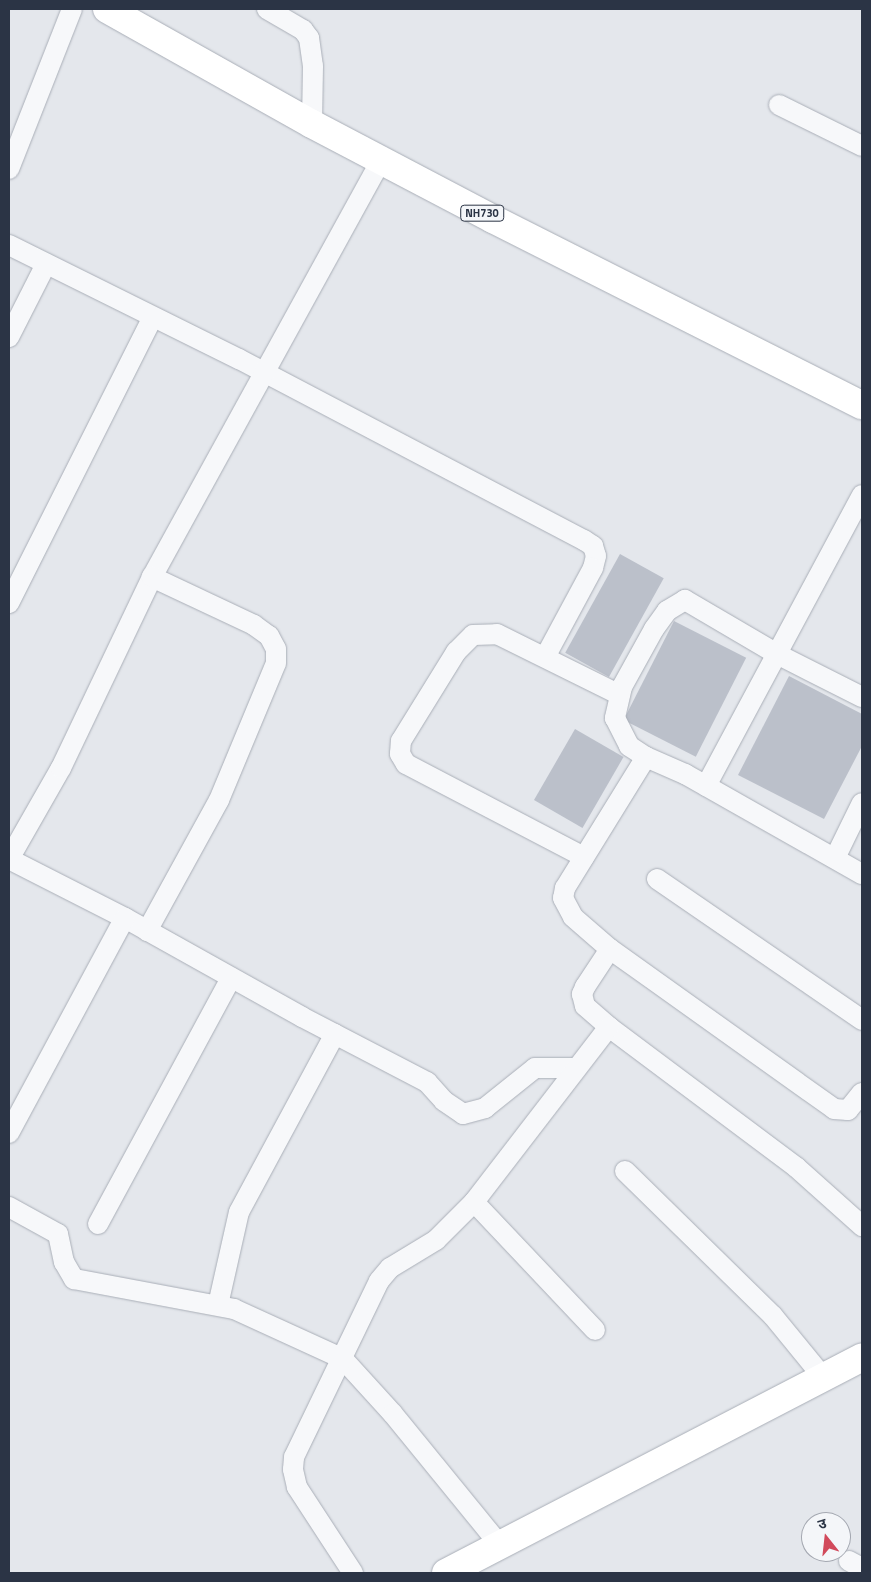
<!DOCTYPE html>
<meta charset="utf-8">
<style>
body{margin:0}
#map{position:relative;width:871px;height:1582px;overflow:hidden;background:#e4e7ec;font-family:"Titillium Web","Noto Sans Devanagari",sans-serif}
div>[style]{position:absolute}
.building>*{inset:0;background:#bbc0ca;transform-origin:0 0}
.roads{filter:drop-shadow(0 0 1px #a9aeb7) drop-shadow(0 0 1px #a9aeb7)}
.street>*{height:20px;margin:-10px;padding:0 10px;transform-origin:10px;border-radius:10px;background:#f7f8fa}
.secondary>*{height:28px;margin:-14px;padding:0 14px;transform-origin:14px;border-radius:14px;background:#fff}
.highway>*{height:28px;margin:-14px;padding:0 14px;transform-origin:14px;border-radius:14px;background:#fff}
span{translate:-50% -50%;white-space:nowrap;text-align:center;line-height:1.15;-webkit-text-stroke:4px #f4f6f9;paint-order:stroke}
.shield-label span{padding:1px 4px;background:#f4f6f9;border:1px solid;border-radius:4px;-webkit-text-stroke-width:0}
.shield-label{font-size:11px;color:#2b3445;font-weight:700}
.frame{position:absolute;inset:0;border:10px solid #2b3445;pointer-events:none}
.north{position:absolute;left:801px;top:1512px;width:50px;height:50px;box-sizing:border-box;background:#f4f6f9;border:1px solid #a4a8b1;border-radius:50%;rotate:344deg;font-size:14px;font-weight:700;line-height:20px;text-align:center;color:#2b3445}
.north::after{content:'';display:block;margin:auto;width:18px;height:22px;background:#d1495b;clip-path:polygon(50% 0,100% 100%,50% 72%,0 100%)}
</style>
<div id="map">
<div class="building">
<div style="left:620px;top:554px;width:50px;height:113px;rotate:29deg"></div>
<div style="left:674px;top:621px;width:81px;height:111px;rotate:27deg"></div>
<div style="clip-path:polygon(789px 676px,862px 714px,862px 746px,824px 819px,738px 775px)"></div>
<div style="left:575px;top:729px;width:56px;height:82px;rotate:30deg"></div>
</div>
<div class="roads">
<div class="street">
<div style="left:267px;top:9px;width:42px;rotate:30.3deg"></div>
<div style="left:303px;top:30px;width:10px;rotate:53deg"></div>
<div style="left:309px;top:38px;width:28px;rotate:82deg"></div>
<div style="left:313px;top:66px;width:58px;rotate:91deg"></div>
<div style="left:779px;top:105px;width:93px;rotate:26.3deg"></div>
<div style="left:9px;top:169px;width:172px;rotate:-68.5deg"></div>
<div style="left:9px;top:245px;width:257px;rotate:26.4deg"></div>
<div style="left:239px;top:359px;width:390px;rotate:27.7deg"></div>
<div style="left:584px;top:540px;width:11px;rotate:34deg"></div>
<div style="left:593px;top:546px;width:10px;rotate:73deg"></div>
<div style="left:596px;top:556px;width:12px;rotate:104deg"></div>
<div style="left:593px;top:568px;width:101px;rotate:118.3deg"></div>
<div style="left:9px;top:337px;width:82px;rotate:-63.1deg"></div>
<div style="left:9px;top:603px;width:320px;rotate:-63.3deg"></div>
<div style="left:862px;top:697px;width:95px;rotate:-153.2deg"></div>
<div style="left:777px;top:654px;width:107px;rotate:-149.6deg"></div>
<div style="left:685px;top:600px;width:21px;rotate:149deg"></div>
<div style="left:667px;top:611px;width:22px;rotate:126deg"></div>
<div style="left:654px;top:629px;width:66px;rotate:118.9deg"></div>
<div style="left:622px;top:687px;width:32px;rotate:103deg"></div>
<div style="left:615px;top:718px;width:31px;rotate:63deg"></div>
<div style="left:629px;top:746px;width:20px;rotate:33deg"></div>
<div style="left:646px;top:757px;width:43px;rotate:23.6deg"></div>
<div style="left:685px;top:774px;width:203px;rotate:29.5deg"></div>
<div style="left:646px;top:757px;width:154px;rotate:121.7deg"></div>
<div style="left:565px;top:888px;width:10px;rotate:101deg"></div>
<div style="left:563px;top:898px;width:21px;rotate:62deg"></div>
<div style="left:573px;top:917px;width:49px;rotate:40.9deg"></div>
<div style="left:610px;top:949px;width:45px;rotate:123.3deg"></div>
<div style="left:585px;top:987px;width:8px;rotate:113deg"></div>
<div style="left:582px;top:994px;width:12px;rotate:76deg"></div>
<div style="left:585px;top:1006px;width:32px;rotate:41deg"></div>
<div style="left:609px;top:1027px;width:234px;rotate:36.8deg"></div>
<div style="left:796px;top:1167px;width:89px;rotate:41.8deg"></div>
<div style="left:706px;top:786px;width:330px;rotate:-61.8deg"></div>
<div style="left:584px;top:857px;width:201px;rotate:-152.4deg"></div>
<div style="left:406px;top:764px;width:12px;rotate:-121deg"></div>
<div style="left:400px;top:754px;width:13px;rotate:-86deg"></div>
<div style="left:401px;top:741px;width:105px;rotate:-58.3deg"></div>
<div style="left:456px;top:652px;width:24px;rotate:-45deg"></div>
<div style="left:473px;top:635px;width:24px;rotate:-2deg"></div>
<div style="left:497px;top:634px;width:137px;rotate:26.4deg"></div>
<div style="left:835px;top:858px;width:61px;rotate:-63.9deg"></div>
<div style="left:9px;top:859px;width:105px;rotate:-60.3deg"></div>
<div style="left:61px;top:768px;width:212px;rotate:-64.5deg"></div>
<div style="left:152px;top:577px;width:477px;rotate:-61.2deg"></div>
<div style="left:9px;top:859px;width:130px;rotate:27deg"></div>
<div style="left:125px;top:918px;width:203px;rotate:29.2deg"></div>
<div style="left:302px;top:1017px;width:141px;rotate:27.5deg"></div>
<div style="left:427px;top:1082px;width:25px;rotate:48deg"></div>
<div style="left:444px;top:1101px;width:23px;rotate:34deg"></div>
<div style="left:463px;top:1114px;width:23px;rotate:-15deg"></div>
<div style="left:485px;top:1108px;width:64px;rotate:-38.7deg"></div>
<div style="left:535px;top:1068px;width:41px"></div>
<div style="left:657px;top:879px;width:249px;rotate:34.5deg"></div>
<div style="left:147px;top:931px;width:149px;rotate:-61.2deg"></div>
<div style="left:219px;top:800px;width:148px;rotate:-67.4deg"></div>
<div style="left:276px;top:663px;width:14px;rotate:-90deg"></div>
<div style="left:276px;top:649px;width:15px;rotate:-118deg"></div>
<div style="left:269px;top:636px;width:19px;rotate:-144deg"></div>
<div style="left:254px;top:625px;width:113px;rotate:-154.8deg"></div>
<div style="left:610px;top:949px;width:275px;rotate:35.5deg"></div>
<div style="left:834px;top:1109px;width:14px;rotate:4deg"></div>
<div style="left:848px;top:1110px;width:22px;rotate:-51deg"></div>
<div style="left:9px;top:1133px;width:244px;rotate:-61.7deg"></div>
<div style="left:625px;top:1171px;width:207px;rotate:44.4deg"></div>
<div style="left:773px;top:1316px;width:79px;rotate:50.7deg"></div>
<div style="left:474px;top:1202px;width:176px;rotate:46.6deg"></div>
<div style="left:9px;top:1207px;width:56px;rotate:28.9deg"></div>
<div style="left:58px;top:1234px;width:29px;rotate:78deg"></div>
<div style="left:64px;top:1262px;width:20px;rotate:60deg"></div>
<div style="left:74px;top:1279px;width:163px;rotate:10.6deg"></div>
<div style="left:234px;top:1309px;width:120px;rotate:24.6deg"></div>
<div style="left:343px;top:1359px;width:74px;rotate:47.7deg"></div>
<div style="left:393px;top:1414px;width:169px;rotate:50.8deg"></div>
<div style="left:98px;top:1224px;width:280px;rotate:-61.6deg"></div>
<div style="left:218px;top:1305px;width:95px;rotate:-77.3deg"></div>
<div style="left:239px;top:1212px;width:202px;rotate:-61.7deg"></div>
<div style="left:849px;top:1561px;width:15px;rotate:28deg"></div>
<div style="left:353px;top:1573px;width:103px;rotate:-123.1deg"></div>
<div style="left:297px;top:1487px;width:18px;rotate:-103deg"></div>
<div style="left:293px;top:1469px;width:12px;rotate:-85deg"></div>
<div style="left:294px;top:1457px;width:195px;rotate:-64.2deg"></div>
<div style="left:379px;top:1281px;width:17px;rotate:-50deg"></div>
<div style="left:390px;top:1268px;width:54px;rotate:-31.3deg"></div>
<div style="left:436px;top:1240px;width:54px;rotate:-45deg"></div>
<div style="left:474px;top:1202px;width:221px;rotate:-52.4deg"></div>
</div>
<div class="secondary">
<div style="left:446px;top:1573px;width:469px;rotate:-27.4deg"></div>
</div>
<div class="highway">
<div style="left:107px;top:9px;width:235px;rotate:29.3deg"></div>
<div style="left:312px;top:124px;width:204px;rotate:27.7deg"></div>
<div style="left:493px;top:219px;width:413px;rotate:26.8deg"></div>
</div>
</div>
<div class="shield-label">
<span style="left:482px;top:213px">NH730</span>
</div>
<div class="frame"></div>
<div class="north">उ</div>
</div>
